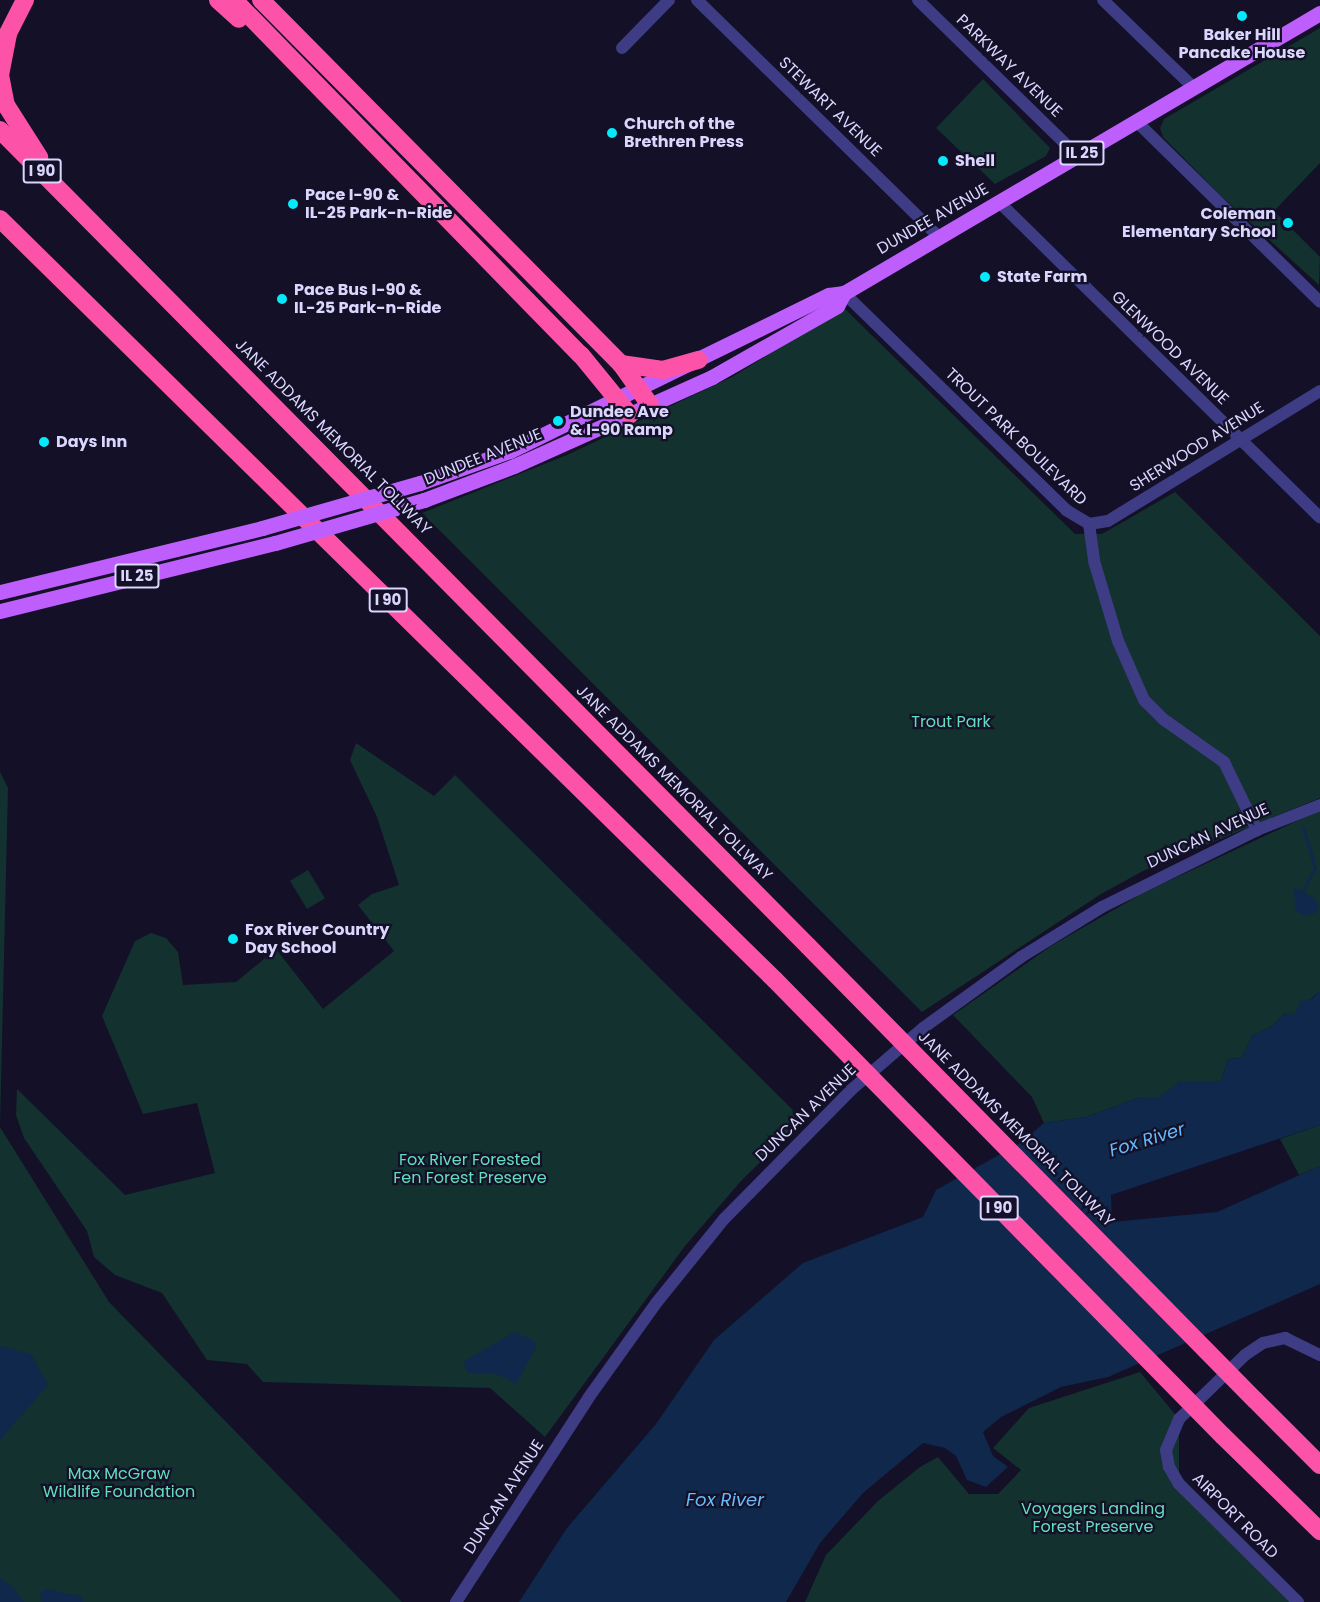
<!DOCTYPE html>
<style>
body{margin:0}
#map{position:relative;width:1320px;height:1602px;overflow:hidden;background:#131027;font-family:Poppins,sans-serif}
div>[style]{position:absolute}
.green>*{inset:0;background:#13312f;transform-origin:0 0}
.water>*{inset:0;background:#0f284c}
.stream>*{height:3px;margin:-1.5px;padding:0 1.5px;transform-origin:1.5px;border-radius:1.5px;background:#0f284c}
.minor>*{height:12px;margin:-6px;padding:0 6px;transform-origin:6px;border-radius:6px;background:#3d3c85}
.major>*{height:15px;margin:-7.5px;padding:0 7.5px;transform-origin:7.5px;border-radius:7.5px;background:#be5ffd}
.highway>*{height:18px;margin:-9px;padding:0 9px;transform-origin:9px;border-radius:9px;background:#fc53a9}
.major-bridge>*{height:15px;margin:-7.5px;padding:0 7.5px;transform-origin:7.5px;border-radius:7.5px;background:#be5ffd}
.highway-bridge>*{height:18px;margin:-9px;padding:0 9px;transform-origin:9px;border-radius:9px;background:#fc53a9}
.dots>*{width:16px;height:16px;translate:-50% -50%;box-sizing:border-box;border:3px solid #131027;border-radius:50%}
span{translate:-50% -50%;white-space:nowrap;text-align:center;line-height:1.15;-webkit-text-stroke:4.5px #131027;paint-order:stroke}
.shield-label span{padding:2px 4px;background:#131027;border:2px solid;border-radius:4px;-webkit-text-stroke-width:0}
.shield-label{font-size:15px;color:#dad6fe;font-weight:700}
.poi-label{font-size:16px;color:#dad6fe;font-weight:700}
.left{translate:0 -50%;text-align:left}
.right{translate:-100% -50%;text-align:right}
.street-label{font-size:16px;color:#dad6fe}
.park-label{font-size:16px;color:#62debc}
.water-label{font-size:18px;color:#66bbfd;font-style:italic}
</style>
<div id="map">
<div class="green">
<div style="clip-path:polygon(1320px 28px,1320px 163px,1274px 211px,1320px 257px,1319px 285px,1220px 195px,1163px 137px,1160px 128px,1164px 119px)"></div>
<div style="clip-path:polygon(983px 79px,1050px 148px,1046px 156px,995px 184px,936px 128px)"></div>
<div style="clip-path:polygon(844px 308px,1075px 534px,1102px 534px,1175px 492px,1320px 636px,1320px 798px,1143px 871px,1101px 894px,922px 1012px,422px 513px,567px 455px,732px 377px)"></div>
<div style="clip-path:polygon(356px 743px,434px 796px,455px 775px,803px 1120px,741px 1181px,685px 1246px,545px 1437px,490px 1388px,263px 1382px,247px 1364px,207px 1360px,162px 1293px,115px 1275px,94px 1257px,87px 1231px,24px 1138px,16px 1115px,17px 1089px,125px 1195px,215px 1173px,197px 1103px,143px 1114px,102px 1016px,135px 941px,151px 933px,166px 938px,178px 952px,183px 985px,236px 982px,276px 949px,323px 1009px,394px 951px,358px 905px,372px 894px,399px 885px,377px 817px,350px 760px)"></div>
<div style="clip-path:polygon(0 772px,8px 788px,0 1127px,109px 1302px,402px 1602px,0 1602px)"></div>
<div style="clip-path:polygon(1320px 810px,1320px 991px,1295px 1013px,1285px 1013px,1272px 1026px,1252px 1036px,1242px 1058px,1228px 1059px,1221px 1081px,1181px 1081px,1160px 1097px,1141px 1097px,1086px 1117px,1044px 1123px,1032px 1097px,953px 1015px,1051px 946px,1143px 893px)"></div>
<div style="left:308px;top:870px;width:33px;height:21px;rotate:59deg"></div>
<div style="clip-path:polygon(1320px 1125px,1320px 1166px,1299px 1175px,1280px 1139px)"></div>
<div style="clip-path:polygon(1140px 1372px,1179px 1419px,1179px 1484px,1299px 1602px,805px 1602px,826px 1555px,878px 1501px,920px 1467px,938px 1457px,969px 1494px,998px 1494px,1021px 1470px,993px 1448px,1029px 1408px)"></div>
</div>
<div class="water">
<div style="clip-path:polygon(1294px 887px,1316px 899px,1319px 911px,1306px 916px,1295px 911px)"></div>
<div style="clip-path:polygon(1320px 991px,1320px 1125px,1111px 1195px,1112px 1222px,1217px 1212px,1320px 1166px,1320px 1284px,1108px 1377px,1061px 1387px,1001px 1417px,983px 1432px,993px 1456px,1008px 1467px,986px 1487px,967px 1480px,956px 1456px,945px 1448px,923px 1443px,863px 1493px,820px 1543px,786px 1602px,519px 1602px,567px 1528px,656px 1424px,714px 1340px,803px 1263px,923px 1217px,936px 1190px,1022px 1142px,1044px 1123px,1086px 1117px,1141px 1097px,1159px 1097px,1181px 1081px,1221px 1081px,1228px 1059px,1242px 1058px,1252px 1036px,1272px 1026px,1285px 1013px,1295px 1013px,1301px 1000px,1312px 999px)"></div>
<div style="clip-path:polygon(515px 1332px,535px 1341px,536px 1348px,516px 1384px,495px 1373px,468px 1373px,463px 1362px)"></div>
<div style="clip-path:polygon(0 1346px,31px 1354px,48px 1385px,0 1440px)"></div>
<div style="clip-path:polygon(0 1578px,13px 1587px,24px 1602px,0 1602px)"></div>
<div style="clip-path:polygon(47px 1589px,82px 1597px,83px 1602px,42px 1602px,40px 1592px)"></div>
</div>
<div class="stream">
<div style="left:1302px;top:893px;width:29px;rotate:-63deg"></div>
<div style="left:1315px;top:867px;width:42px;rotate:-106.7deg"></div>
</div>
<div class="minor">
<div style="left:697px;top:0;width:339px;rotate:44.4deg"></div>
<div style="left:918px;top:0;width:222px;rotate:44.3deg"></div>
<div style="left:1103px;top:0;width:125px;rotate:44deg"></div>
<div style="left:622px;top:48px;width:67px;rotate:-45.6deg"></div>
<div style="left:1136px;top:121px;width:258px;rotate:44.5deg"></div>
<div style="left:999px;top:202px;width:450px;rotate:44.5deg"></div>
<div style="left:844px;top:293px;width:310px;rotate:44.3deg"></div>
<div style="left:1066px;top:510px;width:27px;rotate:31deg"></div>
<div style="left:1089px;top:524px;width:37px;rotate:82deg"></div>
<div style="left:1094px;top:561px;width:84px;rotate:73.3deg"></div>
<div style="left:1118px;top:641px;width:64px;rotate:66.2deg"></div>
<div style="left:1144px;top:700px;width:27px;rotate:45deg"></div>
<div style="left:1163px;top:719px;width:75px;rotate:35.2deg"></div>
<div style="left:1224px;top:762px;width:76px;rotate:64.1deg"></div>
<div style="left:1089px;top:524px;width:19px;rotate:-9deg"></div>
<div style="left:1108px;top:521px;width:249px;rotate:-31.5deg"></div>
<div style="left:456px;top:1602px;width:244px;rotate:-57deg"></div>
<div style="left:589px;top:1397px;width:117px;rotate:-54.4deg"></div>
<div style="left:657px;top:1302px;width:107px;rotate:-51.1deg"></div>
<div style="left:724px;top:1219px;width:181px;rotate:-45.4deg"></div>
<div style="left:851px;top:1090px;width:95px;rotate:-40.7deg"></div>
<div style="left:923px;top:1028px;width:121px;rotate:-35.9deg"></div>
<div style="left:1021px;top:957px;width:95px;rotate:-31.7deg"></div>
<div style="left:1102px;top:907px;width:173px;rotate:-26.4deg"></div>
<div style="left:1257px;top:830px;width:68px;rotate:-21.6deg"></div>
<div style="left:1298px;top:1602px;width:168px;rotate:-135.2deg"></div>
<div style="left:1179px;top:1484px;width:20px;rotate:-120deg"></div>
<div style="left:1169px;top:1467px;width:17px;rotate:-100deg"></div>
<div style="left:1166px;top:1450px;width:34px;rotate:-67deg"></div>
<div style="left:1179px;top:1419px;width:92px;rotate:-44.1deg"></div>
<div style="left:1245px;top:1355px;width:22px;rotate:-34deg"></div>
<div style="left:1263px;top:1343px;width:23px;rotate:-13deg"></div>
<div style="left:1285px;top:1338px;width:39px;rotate:26deg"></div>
</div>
<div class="major">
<div style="left:420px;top:483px;width:96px;rotate:-19.6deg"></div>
<div style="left:510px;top:451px;width:355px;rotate:-26.1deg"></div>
<div style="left:829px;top:295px;width:15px;rotate:-8deg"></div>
<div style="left:844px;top:293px;width:552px;rotate:-30.47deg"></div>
<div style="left:424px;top:500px;width:96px;rotate:-20.7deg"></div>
<div style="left:514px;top:466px;width:217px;rotate:-24.2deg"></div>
<div style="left:712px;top:377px;width:144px;rotate:-29.6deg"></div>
<div style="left:837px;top:306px;width:15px;rotate:-62deg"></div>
<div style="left:0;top:592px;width:270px;rotate:-13.7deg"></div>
<div style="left:0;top:611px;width:283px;rotate:-13.9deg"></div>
</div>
<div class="highway">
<div style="left:25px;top:0;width:38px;rotate:117deg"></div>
<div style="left:8px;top:34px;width:42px;rotate:101deg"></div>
<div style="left:0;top:75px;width:31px;rotate:79deg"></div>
<div style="left:6px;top:105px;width:62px;rotate:57.6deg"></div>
<div style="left:218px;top:0;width:28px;rotate:42deg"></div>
<div style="left:234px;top:0;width:496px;rotate:45.7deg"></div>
<div style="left:581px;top:355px;width:77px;rotate:50.8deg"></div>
<div style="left:261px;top:0;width:512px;rotate:45.32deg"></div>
<div style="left:621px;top:364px;width:50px;rotate:54.7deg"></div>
<div style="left:0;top:130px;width:1148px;rotate:45.28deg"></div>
<div style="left:0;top:219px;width:1086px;rotate:44.48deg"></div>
<div style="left:621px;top:364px;width:42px;rotate:8.1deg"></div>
<div style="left:663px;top:370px;width:37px;rotate:-16deg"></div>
<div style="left:1255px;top:1400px;width:92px;rotate:45deg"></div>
<div style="left:1223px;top:1436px;width:136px;rotate:44.4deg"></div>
</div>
<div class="major-bridge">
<div style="left:262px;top:528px;width:164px;rotate:-15.9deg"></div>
<div style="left:275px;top:543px;width:155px;rotate:-16.1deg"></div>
</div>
<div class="highway-bridge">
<div style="left:808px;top:946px;width:637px;rotate:45.45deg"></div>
<div style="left:775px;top:980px;width:639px;rotate:45.51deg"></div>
</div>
<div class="dots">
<div style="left:1242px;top:16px;background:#06e9fb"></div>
<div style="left:612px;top:133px;background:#06e9fb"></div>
<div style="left:943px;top:161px;background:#06e9fb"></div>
<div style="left:293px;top:204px;background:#06e9fb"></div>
<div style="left:1288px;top:223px;background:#06e9fb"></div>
<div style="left:985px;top:277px;background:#06e9fb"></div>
<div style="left:282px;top:299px;background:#06e9fb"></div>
<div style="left:558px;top:421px;background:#06e9fb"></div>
<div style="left:44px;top:442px;background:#06e9fb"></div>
<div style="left:233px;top:939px;background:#06e9fb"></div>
</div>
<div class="shield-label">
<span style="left:1082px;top:153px">IL 25</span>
<span style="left:42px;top:171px">I 90</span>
<span style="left:137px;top:576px">IL 25</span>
<span style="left:388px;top:600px">I 90</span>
<span style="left:999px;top:1208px">I 90</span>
</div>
<div class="poi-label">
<span style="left:1242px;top:44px">Baker Hill<br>Pancake House</span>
<span class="left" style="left:624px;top:133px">Church of the<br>Brethren Press</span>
<span class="left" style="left:955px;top:161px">Shell</span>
<span class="left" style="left:305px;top:204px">Pace I-90 &amp;<br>IL-25 Park-n-Ride</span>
<span class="right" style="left:1276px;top:223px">Coleman<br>Elementary School</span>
<span class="left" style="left:997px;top:277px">State Farm</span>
<span class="left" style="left:294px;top:299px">Pace Bus I-90 &amp;<br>IL-25 Park-n-Ride</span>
<span class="left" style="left:570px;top:421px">Dundee Ave<br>&amp; I-90 Ramp</span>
<span class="left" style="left:56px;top:442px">Days Inn</span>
<span class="left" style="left:245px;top:939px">Fox River Country<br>Day School</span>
</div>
<div class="street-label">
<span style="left:1009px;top:66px;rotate:44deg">PARKWAY AVENUE</span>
<span style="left:830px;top:107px;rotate:44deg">STEWART AVENUE</span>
<span style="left:933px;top:219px;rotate:-30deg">DUNDEE AVENUE</span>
<span style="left:1170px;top:348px;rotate:44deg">GLENWOOD AVENUE</span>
<span style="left:333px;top:437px;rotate:45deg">JANE ADDAMS MEMORIAL TOLLWAY</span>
<span style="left:1016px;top:437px;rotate:44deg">TROUT PARK BOULEVARD</span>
<span style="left:1197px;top:447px;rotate:-32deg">SHERWOOD AVENUE</span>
<span style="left:483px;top:457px;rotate:-22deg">DUNDEE AVENUE</span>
<span style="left:674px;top:783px;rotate:45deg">JANE ADDAMS MEMORIAL TOLLWAY</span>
<span style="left:1208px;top:836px;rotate:-25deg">DUNCAN AVENUE</span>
<span style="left:806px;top:1113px;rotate:-44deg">DUNCAN AVENUE</span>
<span style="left:1016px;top:1129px;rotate:45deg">JANE ADDAMS MEMORIAL TOLLWAY</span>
<span style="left:504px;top:1497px;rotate:-57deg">DUNCAN AVENUE</span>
<span style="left:1235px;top:1516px;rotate:45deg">AIRPORT ROAD</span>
</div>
<div class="park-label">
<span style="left:951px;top:722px">Trout Park</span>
<span style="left:470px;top:1169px">Fox River Forested<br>Fen Forest Preserve</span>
<span style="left:119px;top:1483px">Max McGraw<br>Wildlife Foundation</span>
<span style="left:1093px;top:1518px">Voyagers Landing<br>Forest Preserve</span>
</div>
<div class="water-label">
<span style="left:1147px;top:1140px;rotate:-17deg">Fox River</span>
<span style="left:725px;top:1500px">Fox River</span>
</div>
</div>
